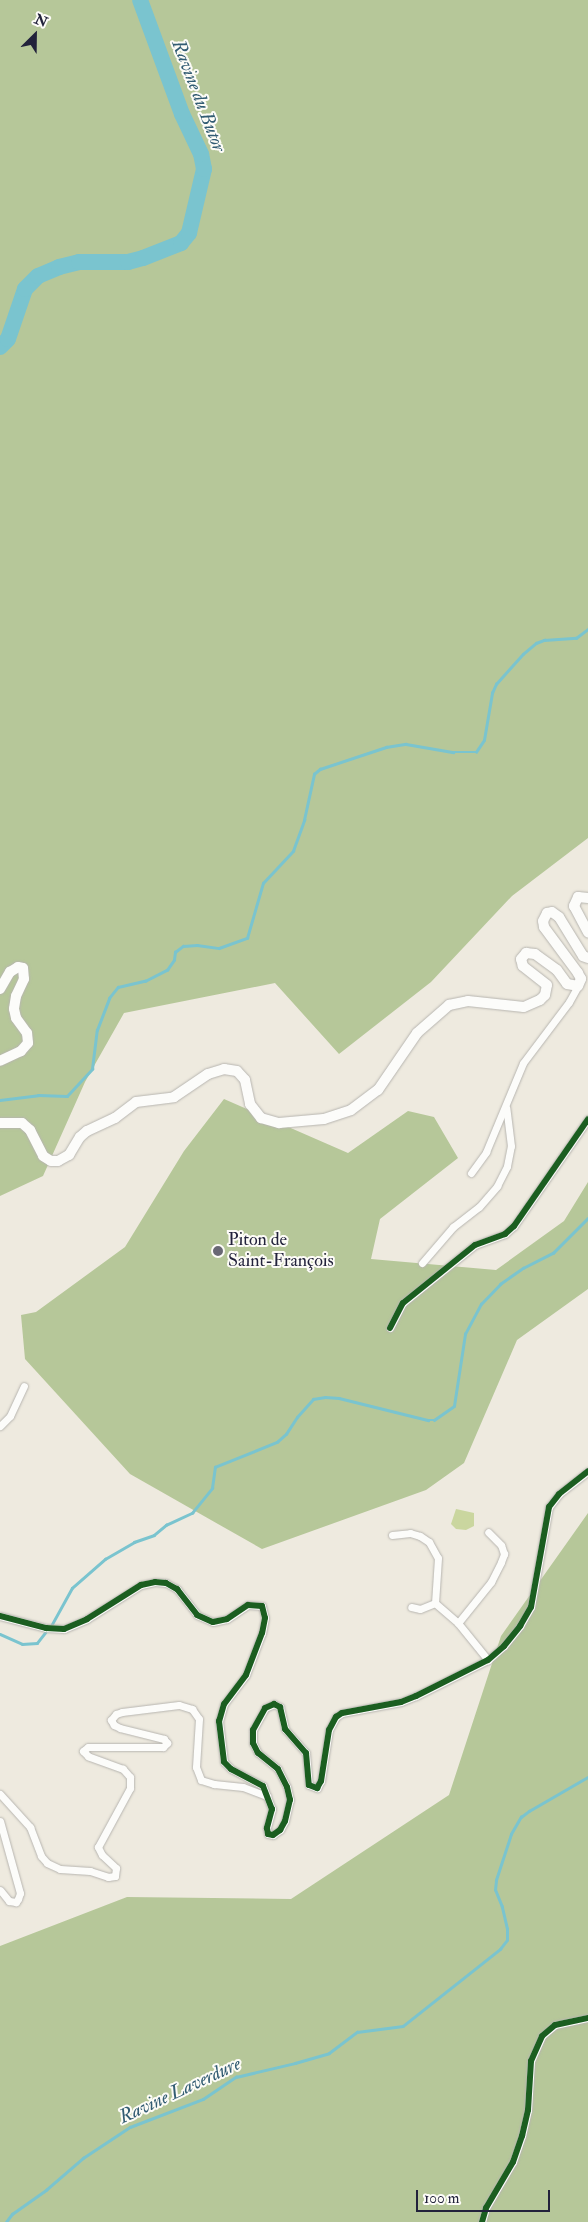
<!DOCTYPE html>
<meta charset="utf-8">
<style>
body{margin:0}
#map{position:relative;width:588px;height:2222px;overflow:hidden;background:#eeeadf;font-family:"IM FELL Double Pica",serif}
div>[style]{position:absolute}
.green>*{inset:0;background:#cad69f}
.forest>*{inset:0;background:#b6c799}
.stream>*{height:2.5px;margin:-1.25px;padding:0 1.25px;transform-origin:1.25px;border-radius:1.25px;background:#7ac4cf}
.river>*{height:16px;margin:-8px;padding:0 8px;transform-origin:8px;border-radius:8px;background:#7ac4cf}
.roads{filter:drop-shadow(0 0 1px #b7b5b0) drop-shadow(0 0 1px #b7b5b0)}
.minor>*{height:7px;margin:-3.5px;padding:0 3.5px;transform-origin:3.5px;border-radius:3.5px;background:#fcfcfa}
.secondary>*{height:10px;margin:-5px;padding:0 5px;transform-origin:5px;border-radius:5px;background:#fcfcfa}
.cycleway>*{height:6px;margin:-3px;padding:0 3px;transform-origin:3px;border-radius:3px;background:#1b5e20}
.dots>*{width:14px;height:14px;translate:-50% -50%;box-sizing:border-box;border:2px solid #fdfcf7;border-radius:50%}
span{translate:-50% -50%;white-space:nowrap;text-align:center;line-height:1.15;-webkit-text-stroke:4px #fdfcf7;paint-order:stroke}
.poi-label{font-size:18px;color:#22223b}
.left{translate:0 -50%;text-align:left}
.water-label{font-size:19px;color:#325c73;font-style:italic}
.north{position:absolute;left:10px;top:10px;width:50px;height:50px;-webkit-text-stroke:4px #fdfcf7;paint-order:stroke;rotate:23deg;font-size:14px;font-weight:700;line-height:20px;text-align:center;color:#22223b}
.north::after{content:'';display:block;margin:auto;width:18px;height:22px;background:#22223b;clip-path:polygon(50% 0,100% 100%,50% 72%,0 100%)}
.scale{position:absolute;left:416px;top:2190px;width:134px;height:22px;box-sizing:border-box;border:2px solid #22223b;border-top:0;padding-left:6px;font-size:15px;line-height:18px;white-space:nowrap;color:#22223b;-webkit-text-stroke:4px #fdfcf7;paint-order:stroke}
</style>
<div id="map">
<div class="green">
<div style="clip-path:polygon(456px 1509px,474px 1513px,474px 1526px,466px 1530px,456px 1529px,451px 1524px)"></div>
</div>
<div class="forest">
<div style="clip-path:polygon(0 0,588px 0,588px 838px,512px 896px,431px 982px,339px 1054px,275px 983px,124px 1013px,85px 1082px,43px 1176px,0 1196px)"></div>
<div style="clip-path:polygon(224px 1099px,348px 1153px,408px 1111px,434px 1117px,458px 1158px,380px 1219px,371px 1259px,496px 1270px,564px 1221px,588px 1182px,588px 1289px,517px 1340px,464px 1463px,426px 1490px,262px 1549px,130px 1474px,25px 1359px,21px 1315px,36px 1312px,125px 1247px,184px 1151px)"></div>
<div style="clip-path:polygon(588px 1513px,588px 2222px,0 2222px,0 1946px,127px 1897px,291px 1899px,449px 1795px,501px 1636px)"></div>
</div>
<div class="stream">
<div style="left:0;top:1100px;width:38px;rotate:-7deg"></div>
<div style="left:38px;top:1095px;width:29px;rotate:2deg"></div>
<div style="left:67px;top:1096px;width:37px;rotate:-47deg"></div>
<div style="left:92px;top:1069px;width:39px;rotate:-83deg"></div>
<div style="left:97px;top:1030px;width:34px;rotate:-69deg"></div>
<div style="left:109px;top:998px;width:14px;rotate:-51deg"></div>
<div style="left:118px;top:987px;width:28px;rotate:-13deg"></div>
<div style="left:145px;top:981px;width:25px;rotate:-27deg"></div>
<div style="left:167px;top:970px;width:12px;rotate:-55deg"></div>
<div style="left:174px;top:960px;width:8px;rotate:-83deg"></div>
<div style="left:175px;top:952px;width:10px;rotate:-37deg"></div>
<div style="left:183px;top:946px;width:14px;rotate:-4deg"></div>
<div style="left:197px;top:945px;width:22px;rotate:8deg"></div>
<div style="left:219px;top:948px;width:30px;rotate:-20deg"></div>
<div style="left:247px;top:938px;width:57px;rotate:-73.8deg"></div>
<div style="left:263px;top:883px;width:44px;rotate:-46.8deg"></div>
<div style="left:293px;top:851px;width:33px;rotate:-70deg"></div>
<div style="left:304px;top:820px;width:47px;rotate:-77.7deg"></div>
<div style="left:314px;top:774px;width:8px;rotate:-40deg"></div>
<div style="left:320px;top:769px;width:70px;rotate:-18.4deg"></div>
<div style="left:386px;top:747px;width:20px;rotate:-9deg"></div>
<div style="left:406px;top:744px;width:48px;rotate:9.7deg"></div>
<div style="left:453px;top:752px;width:23px"></div>
<div style="left:476px;top:752px;width:14px;rotate:-56deg"></div>
<div style="left:484px;top:740px;width:48px;rotate:-80.3deg"></div>
<div style="left:492px;top:693px;width:10px;rotate:-66deg"></div>
<div style="left:496px;top:684px;width:40px;rotate:-48deg"></div>
<div style="left:523px;top:654px;width:17px;rotate:-40deg"></div>
<div style="left:536px;top:643px;width:9px;rotate:-21deg"></div>
<div style="left:544px;top:640px;width:32px;rotate:-4deg"></div>
<div style="left:576px;top:638px;width:15px;rotate:-37deg"></div>
<div style="left:51px;top:1626px;width:43px;rotate:-61.1deg"></div>
<div style="left:72px;top:1588px;width:44px;rotate:-41.3deg"></div>
<div style="left:105px;top:1559px;width:34px;rotate:-30deg"></div>
<div style="left:134px;top:1542px;width:21px;rotate:-19deg"></div>
<div style="left:154px;top:1535px;width:16px;rotate:-40deg"></div>
<div style="left:166px;top:1525px;width:29px;rotate:-25deg"></div>
<div style="left:192px;top:1513px;width:32px;rotate:-51deg"></div>
<div style="left:212px;top:1488px;width:21px;rotate:-82deg"></div>
<div style="left:215px;top:1467px;width:67px;rotate:-22deg"></div>
<div style="left:277px;top:1442px;width:12px;rotate:-42deg"></div>
<div style="left:286px;top:1434px;width:20px;rotate:-57deg"></div>
<div style="left:297px;top:1417px;width:24px;rotate:-48deg"></div>
<div style="left:313px;top:1399px;width:12px;rotate:-9deg"></div>
<div style="left:325px;top:1397px;width:14px;rotate:4deg"></div>
<div style="left:339px;top:1398px;width:92px;rotate:13.9deg"></div>
<div style="left:428px;top:1420px;width:6px"></div>
<div style="left:434px;top:1420px;width:24px;rotate:-35deg"></div>
<div style="left:454px;top:1406px;width:73px;rotate:-81.3deg"></div>
<div style="left:465px;top:1334px;width:34px;rotate:-62deg"></div>
<div style="left:481px;top:1304px;width:28px;rotate:-46deg"></div>
<div style="left:500px;top:1284px;width:28px;rotate:-35deg"></div>
<div style="left:523px;top:1268px;width:34px;rotate:-27deg"></div>
<div style="left:553px;top:1253px;width:49px;rotate:-45deg"></div>
<div style="left:0;top:1634px;width:24px;rotate:24deg"></div>
<div style="left:22px;top:1644px;width:15px;rotate:-4deg"></div>
<div style="left:37px;top:1643px;width:16px;rotate:-52deg"></div>
<div style="left:6px;top:2222px;width:10px;rotate:-53deg"></div>
<div style="left:12px;top:2214px;width:42px;rotate:-35.2deg"></div>
<div style="left:46px;top:2190px;width:49px;rotate:-40.9deg"></div>
<div style="left:83px;top:2158px;width:56px;rotate:-33.4deg"></div>
<div style="left:130px;top:2127px;width:78px;rotate:-21deg"></div>
<div style="left:203px;top:2099px;width:40px;rotate:-34deg"></div>
<div style="left:236px;top:2077px;width:61px;rotate:-13.3deg"></div>
<div style="left:295px;top:2063px;width:35px;rotate:-16deg"></div>
<div style="left:329px;top:2053px;width:35px;rotate:-37deg"></div>
<div style="left:357px;top:2032px;width:46px;rotate:-7.4deg"></div>
<div style="left:403px;top:2026px;width:124px;rotate:-38.4deg"></div>
<div style="left:500px;top:1949px;width:11px;rotate:-52deg"></div>
<div style="left:507px;top:1940px;width:11px;rotate:-90deg"></div>
<div style="left:507px;top:1929px;width:23px;rotate:-103deg"></div>
<div style="left:502px;top:1907px;width:18px;rotate:-112deg"></div>
<div style="left:495px;top:1890px;width:10px;rotate:-84deg"></div>
<div style="left:496px;top:1880px;width:48px;rotate:-71.9deg"></div>
<div style="left:511px;top:1834px;width:20px;rotate:-60deg"></div>
<div style="left:521px;top:1817px;width:10px;rotate:-37deg"></div>
<div style="left:529px;top:1811px;width:68px;rotate:-30deg"></div>
</div>
<div class="river">
<div style="left:0;top:347px;width:11px;rotate:-45deg"></div>
<div style="left:8px;top:339px;width:53px;rotate:-71.2deg"></div>
<div style="left:25px;top:289px;width:18px;rotate:-45deg"></div>
<div style="left:38px;top:276px;width:23px;rotate:-23deg"></div>
<div style="left:59px;top:267px;width:21px;rotate:-14deg"></div>
<div style="left:79px;top:262px;width:49px"></div>
<div style="left:128px;top:262px;width:16px;rotate:-15deg"></div>
<div style="left:143px;top:258px;width:41px;rotate:-21.5deg"></div>
<div style="left:181px;top:243px;width:13px;rotate:-51deg"></div>
<div style="left:189px;top:233px;width:66px;rotate:-76.8deg"></div>
<div style="left:204px;top:169px;width:15px;rotate:-101deg"></div>
<div style="left:201px;top:154px;width:44px;rotate:-115.4deg"></div>
<div style="left:182px;top:114px;width:121px;rotate:-110.2deg"></div>
</div>
<div class="roads">
<div class="minor">
<div style="left:471px;top:1173px;width:26px;rotate:-54deg"></div>
<div style="left:486px;top:1152px;width:96px;rotate:-67.4deg"></div>
<div style="left:523px;top:1063px;width:76px;rotate:-53deg"></div>
<div style="left:569px;top:1002px;width:18px;rotate:-61deg"></div>
<div style="left:422px;top:1263px;width:48px;rotate:-49.3deg"></div>
<div style="left:453px;top:1227px;width:33px;rotate:-38deg"></div>
<div style="left:479px;top:1207px;width:28px;rotate:-49deg"></div>
<div style="left:497px;top:1186px;width:22px;rotate:-63deg"></div>
<div style="left:507px;top:1166px;width:20px;rotate:-79deg"></div>
<div style="left:511px;top:1146px;width:38px;rotate:-97deg"></div>
<div style="left:390px;top:1328px;width:28px;rotate:-63deg"></div>
<div style="left:403px;top:1303px;width:92px;rotate:-38.9deg"></div>
<div style="left:475px;top:1245px;width:32px;rotate:-20deg"></div>
<div style="left:505px;top:1234px;width:12px;rotate:-42deg"></div>
<div style="left:514px;top:1226px;width:130px;rotate:-55.3deg"></div>
<div style="left:0;top:1426px;width:14px;rotate:-45deg"></div>
<div style="left:10px;top:1416px;width:33px;rotate:-65deg"></div>
<div style="left:392px;top:1535px;width:18px;rotate:-6deg"></div>
<div style="left:410px;top:1533px;width:10px;rotate:17deg"></div>
<div style="left:420px;top:1536px;width:11px;rotate:34deg"></div>
<div style="left:429px;top:1542px;width:18px;rotate:61deg"></div>
<div style="left:438px;top:1558px;width:45px;rotate:93.8deg"></div>
<div style="left:435px;top:1603px;width:16px;rotate:158deg"></div>
<div style="left:420px;top:1609px;width:9px;rotate:-167deg"></div>
<div style="left:435px;top:1603px;width:30px;rotate:41deg"></div>
<div style="left:458px;top:1623px;width:48px;rotate:51deg"></div>
<div style="left:0;top:1616px;width:48px;rotate:14.6deg"></div>
<div style="left:46px;top:1628px;width:18px;rotate:3deg"></div>
<div style="left:64px;top:1629px;width:25px;rotate:-23deg"></div>
<div style="left:87px;top:1619px;width:64px;rotate:-32.2deg"></div>
<div style="left:141px;top:1585px;width:14px;rotate:-12deg"></div>
<div style="left:155px;top:1582px;width:11px;rotate:5deg"></div>
<div style="left:166px;top:1583px;width:13px;rotate:29deg"></div>
<div style="left:177px;top:1589px;width:33px;rotate:52deg"></div>
<div style="left:197px;top:1615px;width:17px;rotate:24deg"></div>
<div style="left:213px;top:1622px;width:14px;rotate:-12deg"></div>
<div style="left:227px;top:1619px;width:25px;rotate:-34deg"></div>
<div style="left:248px;top:1605px;width:14px;rotate:4deg"></div>
<div style="left:262px;top:1606px;width:12px;rotate:76deg"></div>
<div style="left:265px;top:1618px;width:15px;rotate:101deg"></div>
<div style="left:262px;top:1633px;width:45px;rotate:110.9deg"></div>
<div style="left:246px;top:1675px;width:36px;rotate:127deg"></div>
<div style="left:224px;top:1704px;width:18px;rotate:106deg"></div>
<div style="left:219px;top:1721px;width:41px;rotate:83deg"></div>
<div style="left:224px;top:1762px;width:10px;rotate:45deg"></div>
<div style="left:231px;top:1769px;width:36px;rotate:28deg"></div>
<div style="left:263px;top:1786px;width:25px;rotate:69deg"></div>
<div style="left:272px;top:1809px;width:20px;rotate:105deg"></div>
<div style="left:267px;top:1828px;width:6px;rotate:81deg"></div>
<div style="left:268px;top:1834px;width:5px;rotate:11deg"></div>
<div style="left:273px;top:1835px;width:9px;rotate:-36deg"></div>
<div style="left:280px;top:1830px;width:10px;rotate:-61deg"></div>
<div style="left:285px;top:1821px;width:22px;rotate:-77deg"></div>
<div style="left:290px;top:1800px;width:13px;rotate:-103deg"></div>
<div style="left:287px;top:1787px;width:20px;rotate:-117deg"></div>
<div style="left:278px;top:1769px;width:26px;rotate:-141deg"></div>
<div style="left:258px;top:1753px;width:11px;rotate:-117deg"></div>
<div style="left:253px;top:1743px;width:13px;rotate:-90deg"></div>
<div style="left:253px;top:1730px;width:25px;rotate:-61deg"></div>
<div style="left:265px;top:1708px;width:10px;rotate:-24deg"></div>
<div style="left:274px;top:1704px;width:7px;rotate:27deg"></div>
<div style="left:280px;top:1707px;width:23px;rotate:77deg"></div>
<div style="left:285px;top:1729px;width:32px;rotate:49deg"></div>
<div style="left:306px;top:1753px;width:32px;rotate:85deg"></div>
<div style="left:309px;top:1785px;width:9px;rotate:21deg"></div>
<div style="left:317px;top:1788px;width:8px;rotate:-60deg"></div>
<div style="left:321px;top:1781px;width:52px;rotate:-81.1deg"></div>
<div style="left:329px;top:1730px;width:15px;rotate:-62deg"></div>
<div style="left:336px;top:1717px;width:7px;rotate:-34deg"></div>
<div style="left:342px;top:1713px;width:60px;rotate:-10.6deg"></div>
<div style="left:401px;top:1702px;width:16px;rotate:-22deg"></div>
<div style="left:416px;top:1696px;width:80px;rotate:-26.6deg"></div>
<div style="left:488px;top:1660px;width:21px;rotate:-41deg"></div>
<div style="left:504px;top:1646px;width:26px;rotate:-51deg"></div>
<div style="left:520px;top:1626px;width:22px;rotate:-60deg"></div>
<div style="left:531px;top:1607px;width:102px;rotate:-79.8deg"></div>
<div style="left:549px;top:1507px;width:16px;rotate:-52deg"></div>
<div style="left:559px;top:1494px;width:37px;rotate:-38deg"></div>
<div style="left:458px;top:1623px;width:53px;rotate:-51.2deg"></div>
<div style="left:491px;top:1582px;width:22px;rotate:-63deg"></div>
<div style="left:501px;top:1562px;width:9px;rotate:-69deg"></div>
<div style="left:504px;top:1554px;width:9px;rotate:-108deg"></div>
<div style="left:501px;top:1545px;width:18px;rotate:-135deg"></div>
<div style="left:0;top:1794px;width:45px;rotate:47.7deg"></div>
<div style="left:30px;top:1827px;width:31px;rotate:69deg"></div>
<div style="left:41px;top:1856px;width:9px;rotate:49deg"></div>
<div style="left:47px;top:1863px;width:14px;rotate:25deg"></div>
<div style="left:60px;top:1869px;width:30px;rotate:4deg"></div>
<div style="left:90px;top:1871px;width:19px;rotate:18deg"></div>
<div style="left:108px;top:1877px;width:7px;rotate:-8deg"></div>
<div style="left:115px;top:1876px;width:8px;rotate:-83deg"></div>
<div style="left:116px;top:1868px;width:19px;rotate:-137deg"></div>
<div style="left:102px;top:1855px;width:9px;rotate:-117deg"></div>
<div style="left:98px;top:1847px;width:67px;rotate:-61.5deg"></div>
<div style="left:130px;top:1788px;width:11px;rotate:-90deg"></div>
<div style="left:130px;top:1777px;width:11px;rotate:-131deg"></div>
<div style="left:123px;top:1769px;width:37px;rotate:-160deg"></div>
<div style="left:88px;top:1756px;width:7px;rotate:-135deg"></div>
<div style="left:83px;top:1751px;width:6px;rotate:-39deg"></div>
<div style="left:88px;top:1747px;width:75px"></div>
<div style="left:163px;top:1747px;width:6px;rotate:-45deg"></div>
<div style="left:167px;top:1743px;width:5px;rotate:-127deg"></div>
<div style="left:164px;top:1739px;width:45px;rotate:-166deg"></div>
<div style="left:120px;top:1728px;width:7px;rotate:-153deg"></div>
<div style="left:114px;top:1725px;width:6px;rotate:-121deg"></div>
<div style="left:111px;top:1720px;width:8px;rotate:-50deg"></div>
<div style="left:116px;top:1714px;width:6px;rotate:-18deg"></div>
<div style="left:122px;top:1712px;width:57px;rotate:-7deg"></div>
<div style="left:179px;top:1705px;width:14px;rotate:17deg"></div>
<div style="left:192px;top:1709px;width:12px;rotate:55deg"></div>
<div style="left:199px;top:1719px;width:48px;rotate:93.6deg"></div>
<div style="left:196px;top:1767px;width:14px;rotate:69deg"></div>
<div style="left:201px;top:1780px;width:14px;rotate:17deg"></div>
<div style="left:214px;top:1784px;width:29px;rotate:6deg"></div>
<div style="left:243px;top:1787px;width:26px;rotate:21deg"></div>
<div style="left:0;top:1821px;width:75px;rotate:74.5deg"></div>
<div style="left:20px;top:1893px;width:6px;rotate:108deg"></div>
<div style="left:18px;top:1899px;width:4px;rotate:124deg"></div>
<div style="left:16px;top:1902px;width:7px;rotate:-172deg"></div>
<div style="left:9px;top:1901px;width:14px;rotate:-129deg"></div>
<div style="left:482px;top:2222px;width:15px;rotate:-74deg"></div>
<div style="left:486px;top:2208px;width:53px;rotate:-59.6deg"></div>
<div style="left:513px;top:2162px;width:28px;rotate:-71deg"></div>
<div style="left:522px;top:2136px;width:27px;rotate:-77deg"></div>
<div style="left:528px;top:2110px;width:49px;rotate:-86.5deg"></div>
<div style="left:531px;top:2061px;width:27px;rotate:-66deg"></div>
<div style="left:542px;top:2036px;width:17px;rotate:-40deg"></div>
<div style="left:555px;top:2025px;width:34px;rotate:-12deg"></div>
</div>
<div class="secondary">
<div style="left:588px;top:898px;width:10px;rotate:-174deg"></div>
<div style="left:578px;top:897px;width:10px;rotate:114deg"></div>
<div style="left:574px;top:906px;width:30px;rotate:62deg"></div>
<div style="left:0;top:989px;width:20px;rotate:-60deg"></div>
<div style="left:10px;top:972px;width:9px;rotate:-32deg"></div>
<div style="left:18px;top:967px;width:5px;rotate:11deg"></div>
<div style="left:23px;top:968px;width:11px;rotate:85deg"></div>
<div style="left:24px;top:979px;width:19px;rotate:115deg"></div>
<div style="left:16px;top:996px;width:13px;rotate:99deg"></div>
<div style="left:14px;top:1009px;width:9px;rotate:77deg"></div>
<div style="left:16px;top:1018px;width:19px;rotate:54deg"></div>
<div style="left:27px;top:1033px;width:10px;rotate:84deg"></div>
<div style="left:28px;top:1043px;width:11px;rotate:131deg"></div>
<div style="left:21px;top:1051px;width:23px;rotate:155deg"></div>
<div style="left:0;top:1123px;width:22px"></div>
<div style="left:22px;top:1123px;width:11px;rotate:41deg"></div>
<div style="left:30px;top:1130px;width:29px;rotate:63deg"></div>
<div style="left:43px;top:1156px;width:9px;rotate:32deg"></div>
<div style="left:51px;top:1161px;width:7px"></div>
<div style="left:58px;top:1161px;width:13px;rotate:-29deg"></div>
<div style="left:69px;top:1155px;width:21px;rotate:-59deg"></div>
<div style="left:80px;top:1137px;width:9px;rotate:-41deg"></div>
<div style="left:87px;top:1131px;width:31px;rotate:-25deg"></div>
<div style="left:115px;top:1118px;width:26px;rotate:-37deg"></div>
<div style="left:136px;top:1102px;width:38px;rotate:-7deg"></div>
<div style="left:174px;top:1097px;width:41px;rotate:-34.1deg"></div>
<div style="left:208px;top:1074px;width:17px;rotate:-17deg"></div>
<div style="left:224px;top:1069px;width:13px;rotate:9deg"></div>
<div style="left:237px;top:1071px;width:12px;rotate:48deg"></div>
<div style="left:245px;top:1080px;width:25px;rotate:78deg"></div>
<div style="left:250px;top:1104px;width:18px;rotate:52deg"></div>
<div style="left:261px;top:1118px;width:19px;rotate:16deg"></div>
<div style="left:279px;top:1123px;width:45px;rotate:-5.1deg"></div>
<div style="left:324px;top:1119px;width:28px;rotate:-18deg"></div>
<div style="left:351px;top:1110px;width:34px;rotate:-37deg"></div>
<div style="left:378px;top:1090px;width:69px;rotate:-55.6deg"></div>
<div style="left:417px;top:1033px;width:43px;rotate:-41.2deg"></div>
<div style="left:449px;top:1005px;width:19px;rotate:-12deg"></div>
<div style="left:468px;top:1001px;width:56px;rotate:6.1deg"></div>
<div style="left:524px;top:1007px;width:17px;rotate:-24deg"></div>
<div style="left:540px;top:1000px;width:7px;rotate:-45deg"></div>
<div style="left:545px;top:995px;width:10px;rotate:-79deg"></div>
<div style="left:547px;top:985px;width:31px;rotate:-142deg"></div>
<div style="left:523px;top:966px;width:7px;rotate:-106deg"></div>
<div style="left:521px;top:959px;width:8px;rotate:-50deg"></div>
<div style="left:526px;top:953px;width:9px;rotate:6deg"></div>
<div style="left:535px;top:954px;width:27px;rotate:36deg"></div>
<div style="left:557px;top:970px;width:17px;rotate:54deg"></div>
<div style="left:567px;top:984px;width:11px;rotate:10deg"></div>
<div style="left:578px;top:986px;width:8px;rotate:-67deg"></div>
<div style="left:581px;top:979px;width:7px;rotate:-117deg"></div>
<div style="left:578px;top:973px;width:57px;rotate:-126.5deg"></div>
<div style="left:544px;top:927px;width:6px;rotate:-99deg"></div>
<div style="left:543px;top:921px;width:9px;rotate:-63deg"></div>
<div style="left:547px;top:913px;width:5px;rotate:-11deg"></div>
<div style="left:552px;top:912px;width:9px;rotate:36deg"></div>
<div style="left:559px;top:917px;width:46px;rotate:58.4deg"></div>
<div style="left:583px;top:956px;width:5px;rotate:22deg"></div>
</div>
</div>
<div class="cycleway">
<div style="left:390px;top:1328px;width:28px;rotate:-63deg"></div>
<div style="left:403px;top:1303px;width:92px;rotate:-38.9deg"></div>
<div style="left:475px;top:1245px;width:32px;rotate:-20deg"></div>
<div style="left:505px;top:1234px;width:12px;rotate:-42deg"></div>
<div style="left:514px;top:1226px;width:130px;rotate:-55.3deg"></div>
<div style="left:0;top:1616px;width:48px;rotate:14.6deg"></div>
<div style="left:46px;top:1628px;width:18px;rotate:3deg"></div>
<div style="left:64px;top:1629px;width:25px;rotate:-23deg"></div>
<div style="left:87px;top:1619px;width:64px;rotate:-32.2deg"></div>
<div style="left:141px;top:1585px;width:14px;rotate:-12deg"></div>
<div style="left:155px;top:1582px;width:11px;rotate:5deg"></div>
<div style="left:166px;top:1583px;width:13px;rotate:29deg"></div>
<div style="left:177px;top:1589px;width:33px;rotate:52deg"></div>
<div style="left:197px;top:1615px;width:17px;rotate:24deg"></div>
<div style="left:213px;top:1622px;width:14px;rotate:-12deg"></div>
<div style="left:227px;top:1619px;width:25px;rotate:-34deg"></div>
<div style="left:248px;top:1605px;width:14px;rotate:4deg"></div>
<div style="left:262px;top:1606px;width:12px;rotate:76deg"></div>
<div style="left:265px;top:1618px;width:15px;rotate:101deg"></div>
<div style="left:262px;top:1633px;width:45px;rotate:110.9deg"></div>
<div style="left:246px;top:1675px;width:36px;rotate:127deg"></div>
<div style="left:224px;top:1704px;width:18px;rotate:106deg"></div>
<div style="left:219px;top:1721px;width:41px;rotate:83deg"></div>
<div style="left:224px;top:1762px;width:10px;rotate:45deg"></div>
<div style="left:231px;top:1769px;width:36px;rotate:28deg"></div>
<div style="left:263px;top:1786px;width:25px;rotate:69deg"></div>
<div style="left:272px;top:1809px;width:20px;rotate:105deg"></div>
<div style="left:267px;top:1828px;width:6px;rotate:81deg"></div>
<div style="left:268px;top:1834px;width:5px;rotate:11deg"></div>
<div style="left:273px;top:1835px;width:9px;rotate:-36deg"></div>
<div style="left:280px;top:1830px;width:10px;rotate:-61deg"></div>
<div style="left:285px;top:1821px;width:22px;rotate:-77deg"></div>
<div style="left:290px;top:1800px;width:13px;rotate:-103deg"></div>
<div style="left:287px;top:1787px;width:20px;rotate:-117deg"></div>
<div style="left:278px;top:1769px;width:26px;rotate:-141deg"></div>
<div style="left:258px;top:1753px;width:11px;rotate:-117deg"></div>
<div style="left:253px;top:1743px;width:13px;rotate:-90deg"></div>
<div style="left:253px;top:1730px;width:25px;rotate:-61deg"></div>
<div style="left:265px;top:1708px;width:10px;rotate:-24deg"></div>
<div style="left:274px;top:1704px;width:7px;rotate:27deg"></div>
<div style="left:280px;top:1707px;width:23px;rotate:77deg"></div>
<div style="left:285px;top:1729px;width:32px;rotate:49deg"></div>
<div style="left:306px;top:1753px;width:32px;rotate:85deg"></div>
<div style="left:309px;top:1785px;width:9px;rotate:21deg"></div>
<div style="left:317px;top:1788px;width:8px;rotate:-60deg"></div>
<div style="left:321px;top:1781px;width:52px;rotate:-81.1deg"></div>
<div style="left:329px;top:1730px;width:15px;rotate:-62deg"></div>
<div style="left:336px;top:1717px;width:7px;rotate:-34deg"></div>
<div style="left:342px;top:1713px;width:60px;rotate:-10.6deg"></div>
<div style="left:401px;top:1702px;width:16px;rotate:-22deg"></div>
<div style="left:416px;top:1696px;width:80px;rotate:-26.6deg"></div>
<div style="left:488px;top:1660px;width:21px;rotate:-41deg"></div>
<div style="left:504px;top:1646px;width:26px;rotate:-51deg"></div>
<div style="left:520px;top:1626px;width:22px;rotate:-60deg"></div>
<div style="left:531px;top:1607px;width:102px;rotate:-79.8deg"></div>
<div style="left:549px;top:1507px;width:16px;rotate:-52deg"></div>
<div style="left:559px;top:1494px;width:37px;rotate:-38deg"></div>
<div style="left:482px;top:2222px;width:15px;rotate:-74deg"></div>
<div style="left:486px;top:2208px;width:53px;rotate:-59.6deg"></div>
<div style="left:513px;top:2162px;width:28px;rotate:-71deg"></div>
<div style="left:522px;top:2136px;width:27px;rotate:-77deg"></div>
<div style="left:528px;top:2110px;width:49px;rotate:-86.5deg"></div>
<div style="left:531px;top:2061px;width:27px;rotate:-66deg"></div>
<div style="left:542px;top:2036px;width:17px;rotate:-40deg"></div>
<div style="left:555px;top:2025px;width:34px;rotate:-12deg"></div>
</div>
<div class="dots">
<div style="left:218px;top:1251px;background:#696874"></div>
</div>
<div class="poi-label">
<span class="left" style="left:228px;top:1251px">Piton de<br>Saint-François</span>
</div>
<div class="water-label">
<span style="left:198px;top:96px;rotate:69deg">Ravine du Butor</span>
<span style="left:180px;top:2091px;rotate:-25deg">Ravine Laverdure</span>
</div>
<div class="north">N</div>
<div class="scale">100 m</div>
</div>
